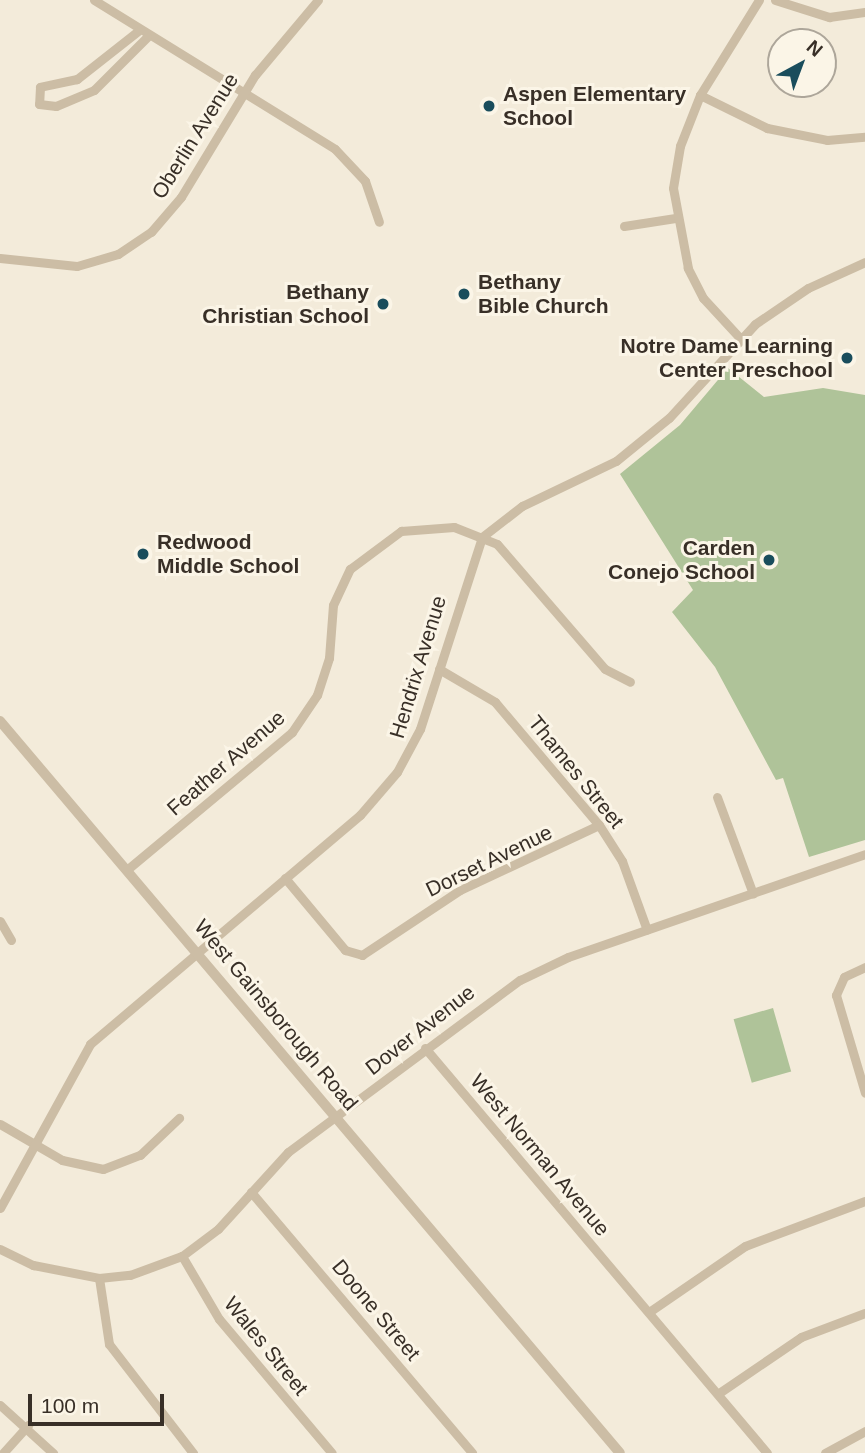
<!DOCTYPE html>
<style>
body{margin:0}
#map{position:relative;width:865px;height:1453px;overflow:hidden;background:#f3ebda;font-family:Helvetica,sans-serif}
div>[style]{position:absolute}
.green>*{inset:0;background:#afc399;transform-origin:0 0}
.minor>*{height:9px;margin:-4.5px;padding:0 4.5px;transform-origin:4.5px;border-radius:4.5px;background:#ccbda5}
.tertiary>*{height:10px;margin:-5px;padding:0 5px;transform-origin:5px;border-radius:5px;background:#ccbda5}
.dots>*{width:19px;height:19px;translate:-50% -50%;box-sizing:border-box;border:4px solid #fbf5e7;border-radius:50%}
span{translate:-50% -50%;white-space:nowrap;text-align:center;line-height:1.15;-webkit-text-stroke:6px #fbf5e7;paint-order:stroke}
.poi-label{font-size:21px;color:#382f27;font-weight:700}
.left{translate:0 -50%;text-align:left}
.right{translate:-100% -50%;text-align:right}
.street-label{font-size:21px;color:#382f27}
.north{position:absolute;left:767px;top:28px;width:70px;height:70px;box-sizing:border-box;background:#fbf5e7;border:2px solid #ada69a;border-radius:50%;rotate:41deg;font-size:19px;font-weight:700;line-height:28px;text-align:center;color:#382f27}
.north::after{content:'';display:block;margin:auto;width:24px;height:32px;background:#1a4d5c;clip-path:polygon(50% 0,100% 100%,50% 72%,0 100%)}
.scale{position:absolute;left:28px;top:1394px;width:136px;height:32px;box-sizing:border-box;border:4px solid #382f27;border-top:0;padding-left:9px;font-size:21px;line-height:24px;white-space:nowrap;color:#382f27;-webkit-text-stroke:5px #fbf5e7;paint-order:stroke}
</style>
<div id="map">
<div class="green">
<div style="clip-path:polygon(728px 368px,764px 397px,823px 388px,865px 395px,865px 840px,809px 857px,783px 778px,776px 780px,715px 667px,672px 612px,693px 590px,620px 474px,680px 425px)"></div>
<div style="left:773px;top:1008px;width:66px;height:41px;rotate:74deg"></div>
</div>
<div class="minor">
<div style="left:94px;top:0;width:283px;rotate:31.7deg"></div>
<div style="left:335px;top:149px;width:44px;rotate:46.8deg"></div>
<div style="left:365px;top:181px;width:43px;rotate:71.1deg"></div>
<div style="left:775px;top:0;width:57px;rotate:17.5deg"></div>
<div style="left:829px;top:17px;width:36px;rotate:-8deg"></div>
<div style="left:138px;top:31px;width:78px;rotate:141.8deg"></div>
<div style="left:77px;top:79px;width:38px;rotate:168deg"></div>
<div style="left:40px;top:87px;width:17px;rotate:93deg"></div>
<div style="left:39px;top:104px;width:17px;rotate:7deg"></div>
<div style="left:56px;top:106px;width:41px;rotate:-22.8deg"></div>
<div style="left:94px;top:90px;width:75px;rotate:-45deg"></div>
<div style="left:700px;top:95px;width:75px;rotate:26.2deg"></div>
<div style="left:767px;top:128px;width:61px;rotate:11.3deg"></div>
<div style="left:827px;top:140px;width:38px;rotate:-5deg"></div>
<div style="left:624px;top:226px;width:52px;rotate:-8.9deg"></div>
<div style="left:0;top:258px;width:77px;rotate:5.9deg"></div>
<div style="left:77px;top:266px;width:43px;rotate:-16.3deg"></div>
<div style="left:118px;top:254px;width:40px;rotate:-34deg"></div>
<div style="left:151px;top:232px;width:46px;rotate:-49.4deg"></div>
<div style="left:181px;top:197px;width:143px;rotate:-58.8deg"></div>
<div style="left:255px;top:75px;width:98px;rotate:-50deg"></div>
<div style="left:739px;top:337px;width:53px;rotate:-132.7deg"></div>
<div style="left:703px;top:298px;width:34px;rotate:-117deg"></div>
<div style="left:688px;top:268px;width:81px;rotate:-100.6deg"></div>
<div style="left:673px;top:188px;width:43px;rotate:-80.5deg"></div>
<div style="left:680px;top:146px;width:55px;rotate:-68.6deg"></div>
<div style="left:700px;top:95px;width:112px;rotate:-58.2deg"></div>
<div style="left:439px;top:669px;width:65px;rotate:30.5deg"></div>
<div style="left:495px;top:702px;width:161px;rotate:49.8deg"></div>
<div style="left:599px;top:825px;width:43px;rotate:57.4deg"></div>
<div style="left:622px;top:861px;width:73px;rotate:70.1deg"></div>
<div style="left:717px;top:797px;width:103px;rotate:69.6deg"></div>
<div style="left:129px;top:868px;width:212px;rotate:-39.8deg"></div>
<div style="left:292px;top:732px;width:45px;rotate:-56deg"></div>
<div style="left:317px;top:695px;width:39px;rotate:-72deg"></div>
<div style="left:329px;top:658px;width:53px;rotate:-85.7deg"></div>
<div style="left:333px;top:605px;width:40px;rotate:-65deg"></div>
<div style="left:350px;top:569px;width:64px;rotate:-36.7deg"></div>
<div style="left:401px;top:531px;width:53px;rotate:-4.3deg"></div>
<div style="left:454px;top:527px;width:46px;rotate:21.6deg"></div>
<div style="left:497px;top:544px;width:165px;rotate:49.2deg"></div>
<div style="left:605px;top:669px;width:28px;rotate:27deg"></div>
<div style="left:285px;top:878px;width:94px;rotate:50.2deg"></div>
<div style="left:345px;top:950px;width:18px;rotate:16deg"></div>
<div style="left:362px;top:955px;width:118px;rotate:-33.6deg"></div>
<div style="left:460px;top:890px;width:153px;rotate:-25.1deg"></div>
<div style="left:0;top:921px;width:22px;rotate:60deg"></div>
<div style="left:865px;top:967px;width:23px;rotate:155deg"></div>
<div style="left:844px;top:977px;width:20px;rotate:114deg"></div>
<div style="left:836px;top:995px;width:102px;rotate:73.5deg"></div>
<div style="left:425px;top:1048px;width:530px;rotate:49.82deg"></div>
<div style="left:0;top:1124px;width:72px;rotate:30.1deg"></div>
<div style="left:62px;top:1160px;width:42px;rotate:12.4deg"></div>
<div style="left:103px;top:1169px;width:40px;rotate:-21deg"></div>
<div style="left:140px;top:1155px;width:54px;rotate:-43.5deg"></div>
<div style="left:251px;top:1192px;width:342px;rotate:49.7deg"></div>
<div style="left:0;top:1208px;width:187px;rotate:-61.2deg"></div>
<div style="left:90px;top:1044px;width:354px;rotate:-40.3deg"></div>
<div style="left:360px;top:815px;width:57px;rotate:-49.3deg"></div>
<div style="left:397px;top:772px;width:49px;rotate:-61.9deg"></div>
<div style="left:420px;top:729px;width:202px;rotate:-72.1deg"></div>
<div style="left:482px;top:537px;width:51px;rotate:-37.8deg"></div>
<div style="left:522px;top:506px;width:104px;rotate:-25.6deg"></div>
<div style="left:616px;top:461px;width:68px;rotate:-39.1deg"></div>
<div style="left:669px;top:418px;width:127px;rotate:-47.5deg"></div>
<div style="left:755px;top:324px;width:64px;rotate:-34.2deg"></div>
<div style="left:808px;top:288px;width:63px;rotate:-24.5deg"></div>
<div style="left:0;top:1249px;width:37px;rotate:26deg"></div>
<div style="left:33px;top:1265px;width:67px;rotate:11.1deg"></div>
<div style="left:99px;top:1278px;width:31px;rotate:-6deg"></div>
<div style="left:130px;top:1275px;width:55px;rotate:-20.1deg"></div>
<div style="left:182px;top:1256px;width:45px;rotate:-36.9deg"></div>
<div style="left:218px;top:1229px;width:104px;rotate:-47.7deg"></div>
<div style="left:288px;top:1152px;width:289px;rotate:-36.6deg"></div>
<div style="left:520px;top:980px;width:53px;rotate:-25.6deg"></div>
<div style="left:568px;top:957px;width:314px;rotate:-19.1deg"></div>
<div style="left:182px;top:1256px;width:73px;rotate:59.6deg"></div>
<div style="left:219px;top:1319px;width:175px;rotate:49.9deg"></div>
<div style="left:99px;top:1278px;width:67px;rotate:81.4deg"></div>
<div style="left:109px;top:1344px;width:138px;rotate:52.4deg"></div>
<div style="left:649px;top:1312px;width:116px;rotate:-34.5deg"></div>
<div style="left:745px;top:1246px;width:128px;rotate:-20.6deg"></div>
<div style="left:719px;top:1393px;width:99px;rotate:-34.3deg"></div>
<div style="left:801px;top:1337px;width:68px;rotate:-20.6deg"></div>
<div style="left:0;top:1405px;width:72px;rotate:42.2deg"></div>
<div style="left:3px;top:1453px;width:38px;rotate:-48deg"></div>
<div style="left:825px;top:1453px;width:46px;rotate:-28.8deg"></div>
</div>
<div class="tertiary">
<div style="left:0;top:721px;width:959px;rotate:49.74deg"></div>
</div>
<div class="dots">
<div style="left:489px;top:106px;background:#1a4d5c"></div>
<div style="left:464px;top:294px;background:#1a4d5c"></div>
<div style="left:383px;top:304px;background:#1a4d5c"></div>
<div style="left:847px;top:358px;background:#1a4d5c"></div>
<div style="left:143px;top:554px;background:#1a4d5c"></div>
<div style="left:769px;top:560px;background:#1a4d5c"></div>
</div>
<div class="poi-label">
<span class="left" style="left:503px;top:106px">Aspen Elementary<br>School</span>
<span class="left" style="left:478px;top:294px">Bethany<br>Bible Church</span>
<span class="right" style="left:369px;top:304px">Bethany<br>Christian School</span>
<span class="right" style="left:833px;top:358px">Notre Dame Learning<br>Center Preschool</span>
<span class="left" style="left:157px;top:554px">Redwood<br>Middle School</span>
<span class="right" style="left:755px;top:560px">Carden<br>Conejo School</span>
</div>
<div class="street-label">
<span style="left:195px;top:136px;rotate:-58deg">Oberlin Avenue</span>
<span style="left:418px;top:667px;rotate:-73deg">Hendrix Avenue</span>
<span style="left:226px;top:763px;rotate:-41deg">Feather Avenue</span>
<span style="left:576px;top:772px;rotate:51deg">Thames Street</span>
<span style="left:489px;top:861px;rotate:-26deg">Dorset Avenue</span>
<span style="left:276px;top:1015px;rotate:50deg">West Gainsborough Road</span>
<span style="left:420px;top:1030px;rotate:-38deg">Dover Avenue</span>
<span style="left:540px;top:1155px;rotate:50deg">West Norman Avenue</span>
<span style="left:376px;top:1310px;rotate:50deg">Doone Street</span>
<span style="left:266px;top:1346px;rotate:51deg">Wales Street</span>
</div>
<div class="north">N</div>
<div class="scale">100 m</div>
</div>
